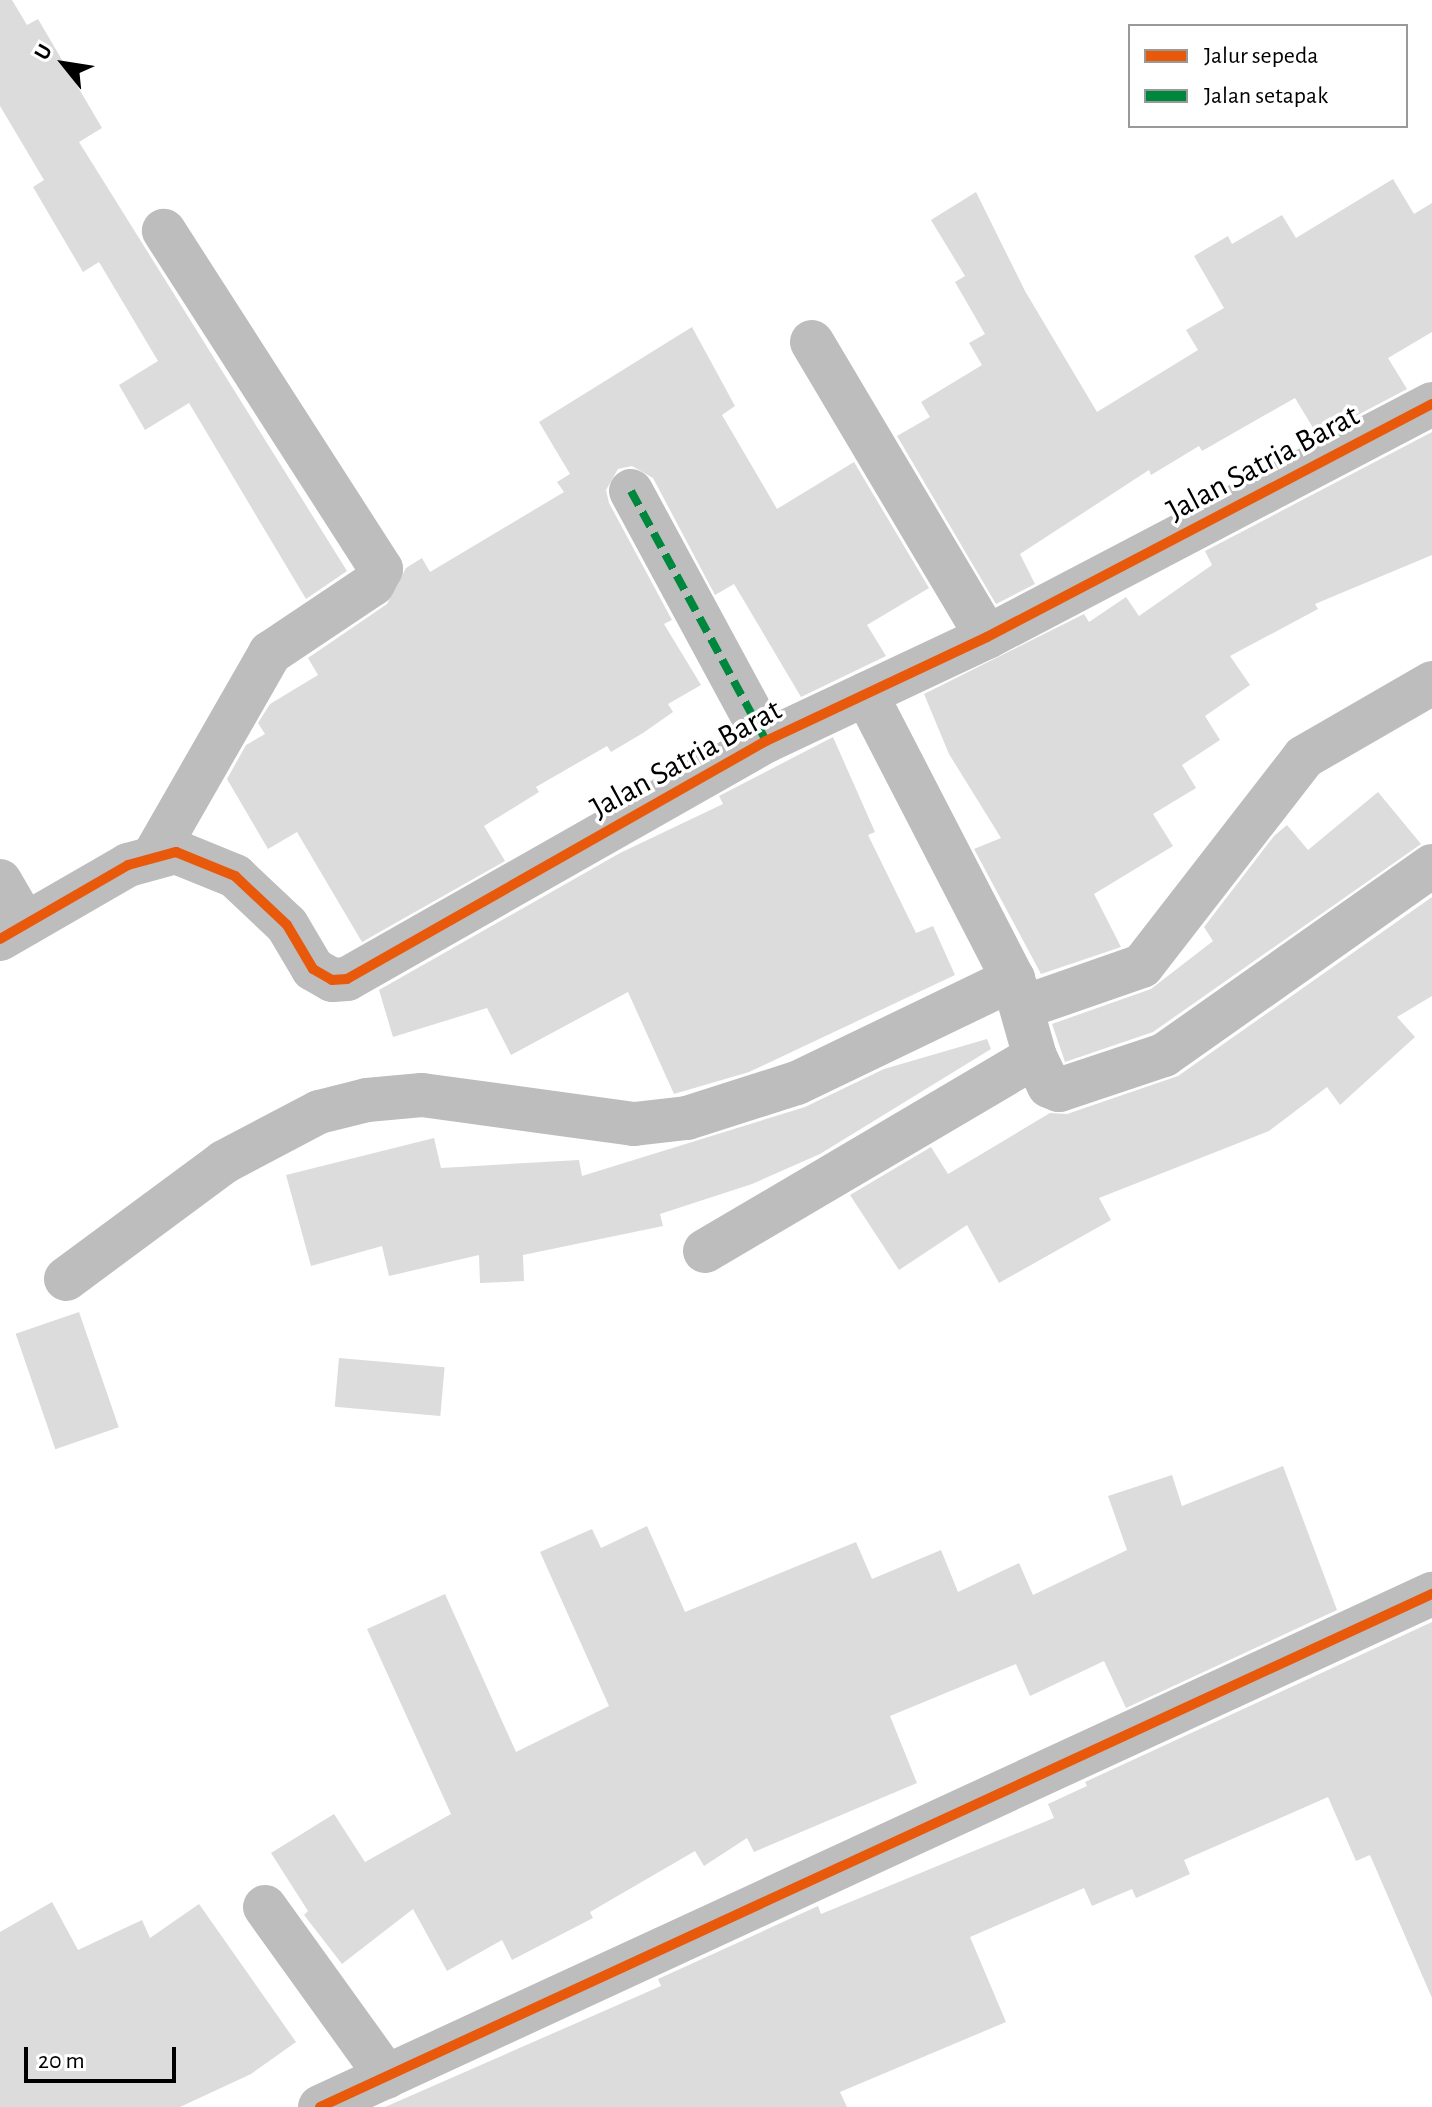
<!DOCTYPE html>
<style>
body{margin:0}
#map{position:relative;width:1432px;height:2107px;overflow:hidden;background:#fff;font-family:"Alegreya Sans",sans-serif}
div>[style]{position:absolute}
.building>*{inset:0;background:#dcdcdc;transform-origin:0 0}
.street>*{height:44px;margin:-22px;padding:0 22px;transform-origin:22px;border-radius:22px;background:#bdbdbd}
.quiet>*{height:8px;margin-top:-4px;transform-origin:0;background:repeating-linear-gradient(90deg,#00873e 0 16px,transparent 0 24px)}
.cycleway>*{height:10px;margin:-5px;padding:0 5px;transform-origin:5px;border-radius:5px;background:#e8590c}
span{translate:-50% -50%;white-space:nowrap;text-align:center;line-height:1.15;-webkit-text-stroke:7px #fff;paint-order:stroke}
.street-label{font-size:32px;color:#000}
.legend{position:absolute;left:1128px;top:24px;width:280px;height:104px;box-sizing:border-box;background:#fff;border:2px solid #999;margin:0;padding:10px 14px;list-style:none;font-size:24px;color:#000}
.legend li{display:flex;align-items:center;gap:16px;height:40px}
.legend b{width:40px;border:2px solid #999}
.north{position:absolute;left:24px;top:24px;width:80px;height:80px;-webkit-text-stroke:6px #fff;paint-order:stroke;rotate:300deg;font-size:22px;font-weight:700;line-height:32px;text-align:center;color:#000}
.north::after{content:'';display:block;margin:auto;width:28px;height:36px;background:#000;clip-path:polygon(50% 0,100% 100%,50% 72%,0 100%)}
.scale{position:absolute;left:24px;top:2047px;width:152px;height:36px;box-sizing:border-box;border:4px solid #000;border-top:0;padding-left:10px;font-size:24px;line-height:28px;white-space:nowrap;color:#000;-webkit-text-stroke:6px #fff;paint-order:stroke}
</style>
<div id="map">
<div class="building">
<div style="clip-path:polygon(0 0,12px 0,27px 25px,38px 19px,102px 128px,79px 142px,347px 571px,306px 599px,189px 403px,145px 430px,119px 385px,158px 361px,99px 262px,83px 272px,33px 187px,44px 180px,0 106px)"></div>
<div style="clip-path:polygon(1393px 179px,1414px 214px,1432px 203px,1432px 332px,1388px 358px,1407px 389px,1318px 436px,1295px 398px,1202px 451px,1199px 446px,1151px 475px,1149px 470px,1020px 554px,1035px 584px,996px 604px,897px 436px,930px 417px,921px 402px,982px 365px,969px 343px,985px 334px,955px 282px,965px 276px,931px 220px,976px 192px,1025px 291px,1097px 412px,1198px 350px,1186px 330px,1224px 308px,1194px 256px,1228px 236px,1232px 244px,1282px 215px,1296px 238px)"></div>
<div style="clip-path:polygon(692px 327px,735px 406px,722px 415px,777px 509px,854px 462px,929px 588px,867px 625px,886px 656px,801px 697px,734px 584px,715px 595px,653px 478px,632px 466px,618px 469px,606px 490px,609px 503px,672px 620px,664px 624px,701px 685px,668px 704px,673px 712px,643px 733px,611px 752px,607px 746px,536px 787px,539px 792px,484px 826px,505px 861px,362px 942px,297px 832px,268px 849px,227px 779px,246px 745px,265px 734px,258px 723px,270px 704px,318px 675px,308px 658px,387px 604px,406px 568px,422px 558px,430px 572px,564px 492px,557px 482px,570px 474px,539px 422px)"></div>
<div style="clip-path:polygon(1432px 432px,1432px 555px,1315px 604px,1318px 609px,1230px 656px,1250px 685px,1205px 716px,1220px 740px,1182px 765px,1196px 788px,1153px 814px,1173px 846px,1094px 894px,1121px 947px,1041px 974px,974px 849px,1001px 838px,949px 754px,924px 694px,1084px 614px,1089px 622px,1126px 597px,1139px 616px,1212px 565px,1205px 551px)"></div>
<div style="clip-path:polygon(833px 737px,875px 832px,868px 835px,916px 933px,933px 926px,955px 975px,749px 1072px,674px 1094px,628px 992px,511px 1055px,487px 1008px,393px 1037px,379px 990px,620px 853px,723px 804px,719px 796px)"></div>
<div style="clip-path:polygon(1378px 792px,1421px 844px,1153px 1032px,1065px 1062px,1052px 1024px,1151px 989px,1213px 941px,1204px 927px,1274px 836px,1287px 825px,1308px 850px)"></div>
<div style="clip-path:polygon(1432px 897px,1432px 996px,1397px 1017px,1415px 1037px,1340px 1105px,1327px 1087px,1269px 1131px,1099px 1198px,1111px 1220px,999px 1283px,967px 1225px,899px 1270px,850px 1195px,931px 1147px,948px 1174px,1050px 1113px,1067px 1114px,1178px 1076px)"></div>
<div style="clip-path:polygon(987px 1039px,991px 1049px,820px 1154px,752px 1184px,660px 1214px,663px 1226px,523px 1255px,524px 1281px,480px 1283px,479px 1255px,389px 1276px,382px 1246px,311px 1266px,286px 1175px,434px 1138px,441px 1168px,579px 1160px,582px 1176px,805px 1107px,884px 1069px)"></div>
<div style="left:79px;top:1312px;width:122px;height:67px;rotate:71deg"></div>
<div style="left:339px;top:1358px;width:106px;height:49px;rotate:5deg"></div>
<div style="clip-path:polygon(1283px 1466px,1337px 1610px,1126px 1708px,1104px 1661px,1030px 1696px,1016px 1664px,890px 1716px,917px 1783px,754px 1852px,747px 1838px,704px 1866px,695px 1851px,590px 1912px,593px 1918px,512px 1960px,502px 1940px,447px 1971px,413px 1909px,342px 1964px,304px 1915px,308px 1911px,271px 1853px,334px 1814px,365px 1862px,451px 1814px,367px 1629px,445px 1594px,516px 1752px,609px 1706px,540px 1552px,592px 1529px,601px 1548px,647px 1526px,685px 1612px,856px 1542px,872px 1579px,941px 1550px,958px 1592px,1019px 1563px,1033px 1595px,1127px 1550px,1108px 1496px,1172px 1475px,1182px 1506px)"></div>
<div style="clip-path:polygon(1432px 1622px,1432px 1998px,1370px 1855px,1356px 1861px,1328px 1797px,1184px 1860px,1190px 1874px,1136px 1898px,1132px 1889px,1092px 1906px,1084px 1888px,970px 1937px,1006px 2022px,840px 2092px,847px 2107px,385px 2107px,661px 1986px,658px 1979px,818px 1906px,821px 1914px,1054px 1818px,1048px 1804px,1087px 1786px,1085px 1782px)"></div>
<div style="clip-path:polygon(52px 1902px,78px 1950px,142px 1920px,150px 1938px,199px 1904px,296px 2042px,251px 2074px,180px 2107px,0 2107px,0 1932px)"></div>
</div>
<div class="street">
<div style="left:812px;top:342px;width:343px;rotate:59.3deg"></div>
<div style="left:631px;top:491px;width:284px;rotate:61.6deg"></div>
<div style="left:866px;top:694px;width:321px;rotate:62.7deg"></div>
<div style="left:1013px;top:979px;width:81px;rotate:74.2deg"></div>
<div style="left:1035px;top:1057px;width:32px;rotate:64deg"></div>
<div style="left:1049px;top:1086px;width:11px;rotate:22deg"></div>
<div style="left:1059px;top:1090px;width:111px;rotate:-18.4deg"></div>
<div style="left:1164px;top:1055px;width:328px;rotate:-35.2deg"></div>
<div style="left:155px;top:854px;width:232px;rotate:-60.2deg"></div>
<div style="left:270px;top:653px;width:124px;rotate:-33.8deg"></div>
<div style="left:373px;top:584px;width:17px;rotate:-62deg"></div>
<div style="left:381px;top:569px;width:402px;rotate:-122.7deg"></div>
<div style="left:0;top:881px;width:50px;rotate:59.8deg"></div>
<div style="left:0;top:939px;width:148px;rotate:-30deg"></div>
<div style="left:128px;top:865px;width:50px;rotate:-15.2deg"></div>
<div style="left:176px;top:852px;width:64px;rotate:22.1deg"></div>
<div style="left:235px;top:876px;width:71px;rotate:43.3deg"></div>
<div style="left:287px;top:925px;width:51px;rotate:59.4deg"></div>
<div style="left:313px;top:969px;width:22px;rotate:30deg"></div>
<div style="left:332px;top:980px;width:15px;rotate:-4deg"></div>
<div style="left:347px;top:979px;width:482px;rotate:-29.6deg"></div>
<div style="left:766px;top:741px;width:244px;rotate:-25.2deg"></div>
<div style="left:987px;top:637px;width:502px;rotate:-27.64deg"></div>
<div style="left:1024px;top:1007px;width:125px;rotate:-19.2deg"></div>
<div style="left:1142px;top:966px;width:264px;rotate:-52.2deg"></div>
<div style="left:1304px;top:757px;width:148px;rotate:-30deg"></div>
<div style="left:705px;top:1251px;width:383px;rotate:-30.5deg"></div>
<div style="left:66px;top:1279px;width:197px;rotate:-36.5deg"></div>
<div style="left:224px;top:1162px;width:107px;rotate:-27.8deg"></div>
<div style="left:319px;top:1112px;width:49px;rotate:-14deg"></div>
<div style="left:367px;top:1100px;width:55px;rotate:-5.2deg"></div>
<div style="left:422px;top:1095px;width:214px;rotate:7.8deg"></div>
<div style="left:634px;top:1124px;width:53px;rotate:-6.5deg"></div>
<div style="left:687px;top:1118px;width:115px;rotate:-17.7deg"></div>
<div style="left:797px;top:1083px;width:240px;rotate:-25.7deg"></div>
<div style="left:265px;top:1907px;width:209px;rotate:54.3deg"></div>
<div style="left:320px;top:2107px;width:1225px;rotate:-24.77deg"></div>
</div>
<div class="quiet">
<div style="left:631px;top:491px;width:284px;rotate:61.6deg"></div>
</div>
<div class="cycleway">
<div style="left:0;top:939px;width:148px;rotate:-30deg"></div>
<div style="left:128px;top:865px;width:50px;rotate:-15.2deg"></div>
<div style="left:176px;top:852px;width:64px;rotate:22.1deg"></div>
<div style="left:235px;top:876px;width:71px;rotate:43.3deg"></div>
<div style="left:287px;top:925px;width:51px;rotate:59.4deg"></div>
<div style="left:313px;top:969px;width:22px;rotate:30deg"></div>
<div style="left:332px;top:980px;width:15px;rotate:-4deg"></div>
<div style="left:347px;top:979px;width:482px;rotate:-29.6deg"></div>
<div style="left:766px;top:741px;width:244px;rotate:-25.2deg"></div>
<div style="left:987px;top:637px;width:502px;rotate:-27.64deg"></div>
<div style="left:320px;top:2107px;width:1225px;rotate:-24.77deg"></div>
</div>
<div class="street-label">
<span style="left:1263px;top:463px;rotate:-28deg">Jalan Satria Barat</span>
<span style="left:686px;top:759px;rotate:-29deg">Jalan Satria Barat</span>
</div>
<ul class="legend">
<li><b style="height:10px;background:#e8590c"></b>Jalur sepeda</li>
<li><b style="height:10px;background:#00873e"></b>Jalan setapak</li>
</ul>
<div class="north">U</div>
<div class="scale">20 m</div>
</div>
